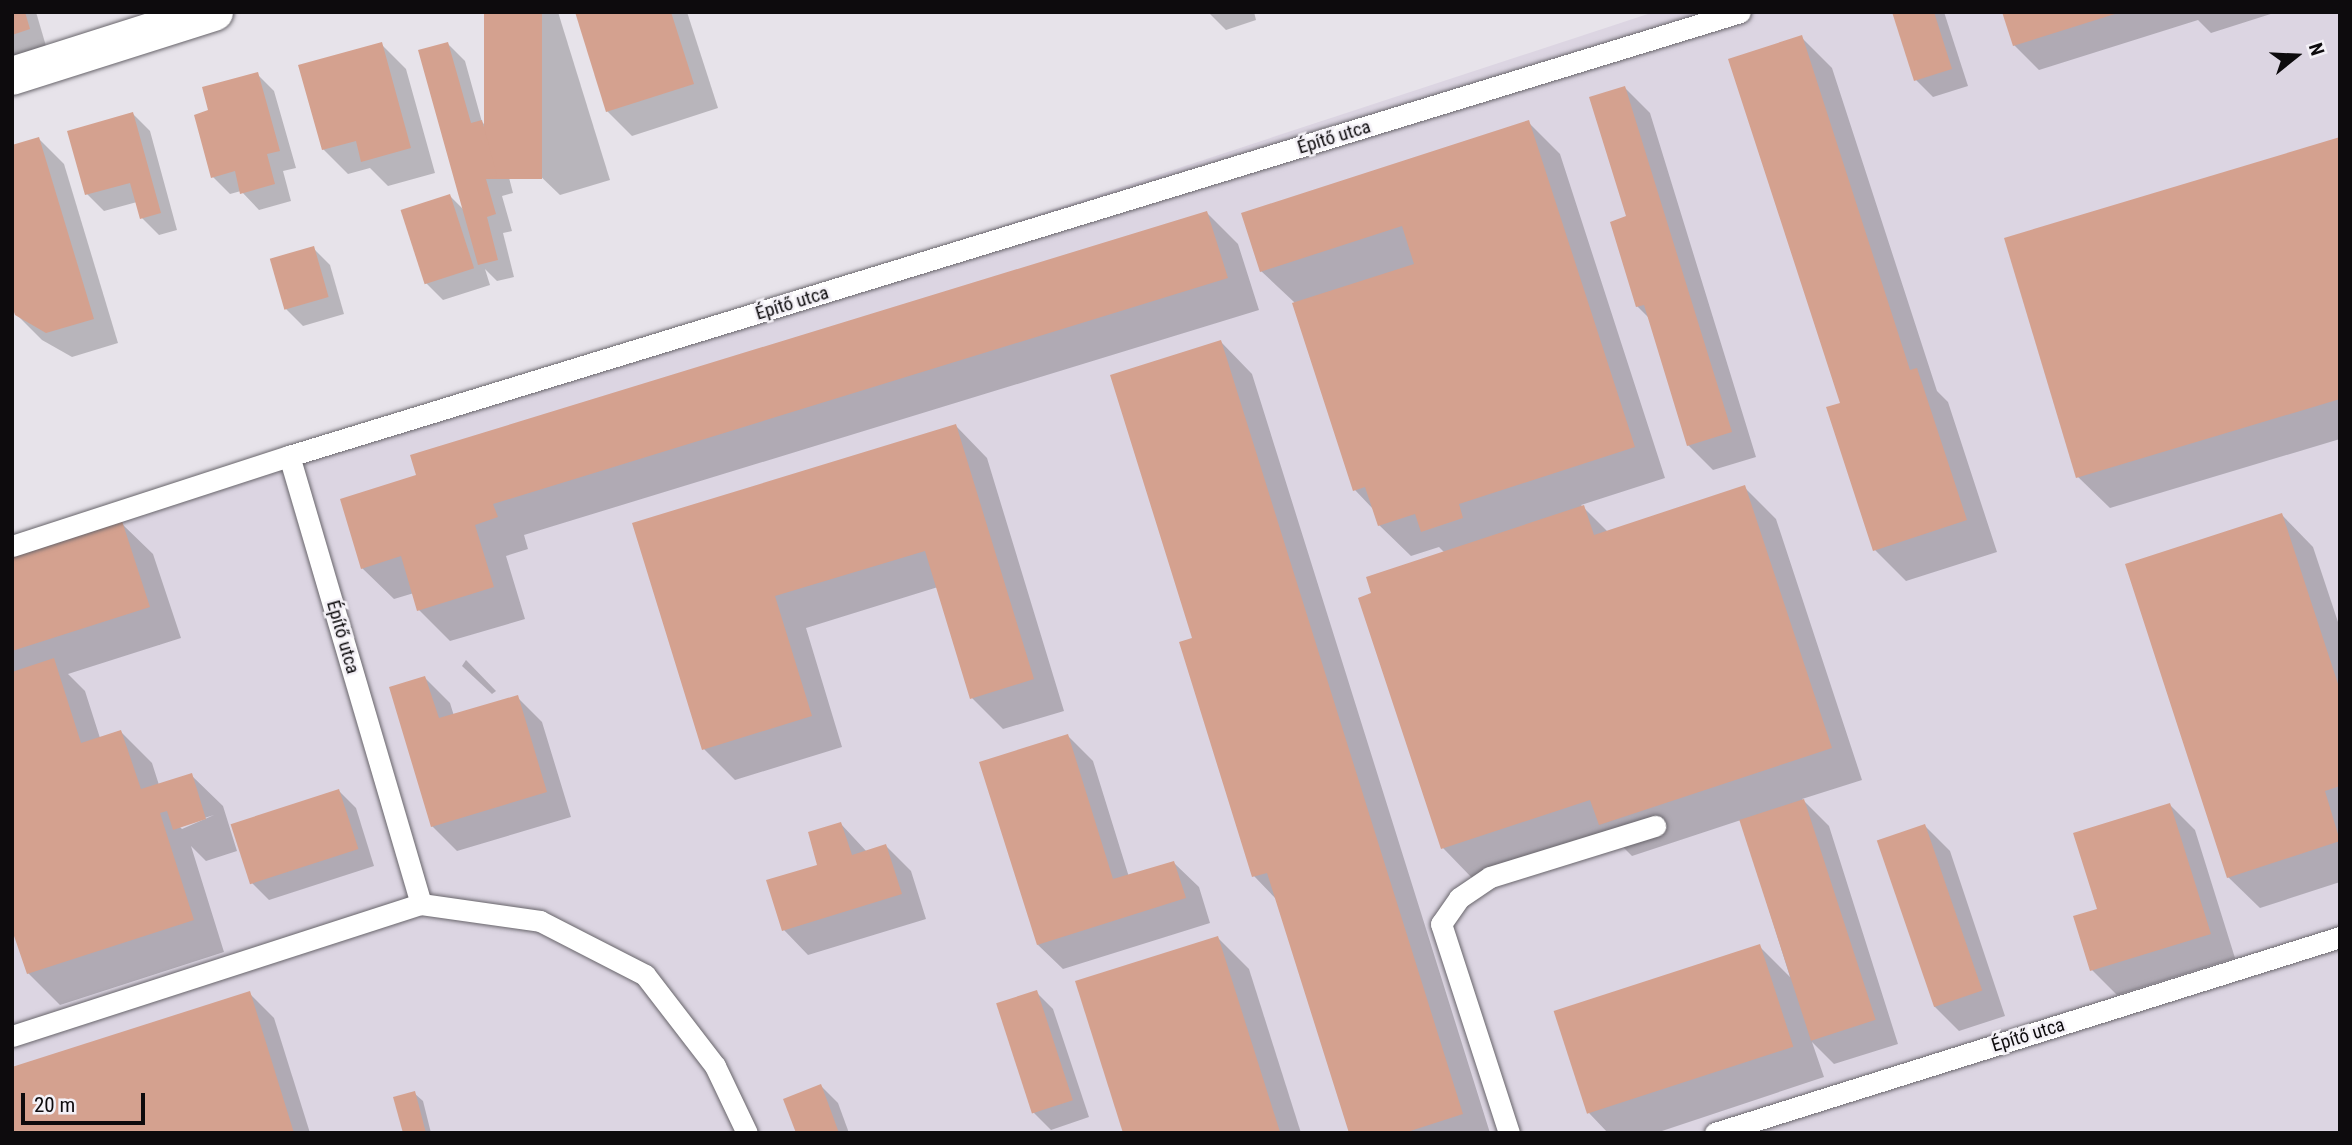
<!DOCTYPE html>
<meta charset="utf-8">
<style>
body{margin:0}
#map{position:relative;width:2352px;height:1145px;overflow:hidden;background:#e7e3ea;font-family:"Roboto Condensed",sans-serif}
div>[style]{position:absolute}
.built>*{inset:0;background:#dcd5e2}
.shadow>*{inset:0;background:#0003}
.building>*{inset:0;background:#d4a18f;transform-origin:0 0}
.roads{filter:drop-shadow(0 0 2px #68656b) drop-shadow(0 0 2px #68656b)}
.service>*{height:21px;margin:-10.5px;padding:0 10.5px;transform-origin:10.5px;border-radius:10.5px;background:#fff}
.minor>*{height:38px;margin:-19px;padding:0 19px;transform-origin:19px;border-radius:19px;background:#fff}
span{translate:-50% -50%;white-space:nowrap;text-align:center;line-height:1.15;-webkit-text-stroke:5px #f4f1f7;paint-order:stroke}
.street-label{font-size:19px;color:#0d0b0d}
.frame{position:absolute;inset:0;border:14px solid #0d0b0d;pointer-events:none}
.north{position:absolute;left:2261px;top:21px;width:70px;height:70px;-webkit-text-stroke:5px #f4f1f7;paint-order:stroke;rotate:72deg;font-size:19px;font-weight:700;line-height:28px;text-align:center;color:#0d0b0d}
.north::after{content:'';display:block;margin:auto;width:24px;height:32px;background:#0d0b0d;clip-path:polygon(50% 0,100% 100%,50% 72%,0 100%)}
.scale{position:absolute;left:21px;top:1093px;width:124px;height:32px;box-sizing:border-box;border:4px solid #0d0b0d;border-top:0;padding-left:9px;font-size:21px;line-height:24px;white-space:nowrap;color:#0d0b0d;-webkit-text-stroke:5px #f4f1f7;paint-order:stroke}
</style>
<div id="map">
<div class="built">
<div style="clip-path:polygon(1654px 12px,2340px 12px,2340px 1133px,12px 1133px,12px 551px)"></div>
</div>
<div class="shadow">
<div style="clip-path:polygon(12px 12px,36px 12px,46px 46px,12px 57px)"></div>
<div style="clip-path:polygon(486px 12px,558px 12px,610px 180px,560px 195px,535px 171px)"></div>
<div style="clip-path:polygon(576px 12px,687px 12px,718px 108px,632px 136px,607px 111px)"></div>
<div style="clip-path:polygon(1254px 12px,1256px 20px,1226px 30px,1208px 12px)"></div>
<div style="clip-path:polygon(1894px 12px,1944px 12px,1968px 86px,1933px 97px,1916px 80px)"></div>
<div style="clip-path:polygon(2004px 12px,2277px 12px,2211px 33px,2198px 20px,2039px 70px,2014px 45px)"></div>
<div style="clip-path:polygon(1801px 37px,1832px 68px,1937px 391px,1948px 402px,1997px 552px,1906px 581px,1875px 550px)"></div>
<div style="clip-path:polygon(381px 44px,406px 69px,435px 173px,388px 186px,370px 168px,348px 174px,323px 149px)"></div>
<div style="clip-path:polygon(448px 44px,465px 61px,482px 122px,499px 139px,513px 193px,502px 196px,512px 231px,503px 233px,514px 277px,497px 281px,485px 269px,490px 285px,443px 300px,426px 283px,450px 196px,465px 211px)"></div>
<div style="clip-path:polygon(257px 74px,274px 91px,296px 168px,283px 171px,291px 201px,259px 210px,241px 191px,230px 194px,213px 177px,210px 112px)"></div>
<div style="clip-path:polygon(1625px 88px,1650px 113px,1756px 457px,1713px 470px,1688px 445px,1650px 319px,1637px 306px,1628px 217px)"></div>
<div style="clip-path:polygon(133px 114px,150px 131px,177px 230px,159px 235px,142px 218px,137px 202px,104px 211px,87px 194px)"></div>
<div style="clip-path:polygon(1528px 122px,1560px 154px,1665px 478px,1581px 505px,1608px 532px,1744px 487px,1776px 519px,1862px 780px,1802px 799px,1829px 826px,1898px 1044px,1834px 1064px,1812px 1042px,1824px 1077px,1656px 1133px,1608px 1133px,1589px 1113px,1759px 946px,1790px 977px,1741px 820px,1632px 856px,1611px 835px,1474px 880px,1443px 848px,1445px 553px,1439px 547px,1411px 556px,1379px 525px,1374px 510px,1355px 490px,1294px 302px,1261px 271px)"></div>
<div style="clip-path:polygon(39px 139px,64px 164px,118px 343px,72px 357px,42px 340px,16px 314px)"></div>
<div style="clip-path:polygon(2340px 139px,2340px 439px,2110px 508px,2078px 477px)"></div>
<div style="clip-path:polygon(1206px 212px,1238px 244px,1259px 310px,524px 535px,528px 549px,506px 556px,525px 619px,450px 641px,419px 610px,414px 593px,394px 599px,362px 568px,418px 477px)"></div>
<div style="clip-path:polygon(313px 248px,330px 265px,344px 314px,303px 326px,286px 309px)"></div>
<div style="clip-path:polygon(1221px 342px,1252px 374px,1490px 1133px,1351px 1133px,1277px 900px,1254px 876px,1194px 639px)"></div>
<div style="clip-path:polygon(956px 426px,987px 458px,1064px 711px,1003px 729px,972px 698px,938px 587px,806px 628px,842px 747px,735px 780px,704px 749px,634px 524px)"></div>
<div style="clip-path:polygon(2282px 515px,2313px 547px,2340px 628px,2340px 882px,2260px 908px,2228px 877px)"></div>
<div style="clip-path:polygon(evenodd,121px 523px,153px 554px,181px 638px,68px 674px,85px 691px,100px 738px,121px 732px,152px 763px,159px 785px,191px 775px,223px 806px,237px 851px,206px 861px,191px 846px,224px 952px,60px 1005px,28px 973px,12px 924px,12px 558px,121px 523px,214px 815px,182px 829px,179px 826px,214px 815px)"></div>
<div style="clip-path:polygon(466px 660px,496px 691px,492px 694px,462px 666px)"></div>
<div style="clip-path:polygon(425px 678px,450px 703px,454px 716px,517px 697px,542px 722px,571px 817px,457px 851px,432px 826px)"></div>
<div style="clip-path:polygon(1068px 736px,1093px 761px,1129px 877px,1174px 863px,1199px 887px,1210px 923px,1063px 969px,1038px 945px)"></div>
<div style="clip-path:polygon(339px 791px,356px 808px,374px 866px,269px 900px,252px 883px)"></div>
<div style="clip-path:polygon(2170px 805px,2195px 830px,2235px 958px,2117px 995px,2092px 970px,2076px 917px,2099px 910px)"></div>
<div style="clip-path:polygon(841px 824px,867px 852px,886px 846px,911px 871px,926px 919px,808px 955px,784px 930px)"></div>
<div style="clip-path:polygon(1925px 826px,1950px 851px,2005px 1016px,1959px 1031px,1934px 1006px)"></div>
<div style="clip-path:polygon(1218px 938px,1249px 969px,1301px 1133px,1124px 1133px)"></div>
<div style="clip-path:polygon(1036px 992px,1053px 1009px,1089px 1117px,1051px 1130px,1034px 1113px)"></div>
<div style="clip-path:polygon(249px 993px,274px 1018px,310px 1133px,12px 1133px)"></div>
<div style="clip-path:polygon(821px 1086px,838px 1103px,849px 1133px,798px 1133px)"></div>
<div style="clip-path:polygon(414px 1093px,423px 1101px,431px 1133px,405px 1133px)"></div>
</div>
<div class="building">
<div style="clip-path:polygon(12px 12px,25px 12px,30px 29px,12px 35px)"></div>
<div style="left:484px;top:12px;width:58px;height:167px"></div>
<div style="clip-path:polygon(575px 12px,671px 12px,694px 84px,606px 112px)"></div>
<div style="clip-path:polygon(1892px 12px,1934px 12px,1952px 69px,1914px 81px)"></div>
<div style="clip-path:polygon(2002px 12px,2118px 12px,2118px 13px,2013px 46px)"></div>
<div style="clip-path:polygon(1802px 35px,1910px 370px,1917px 368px,1967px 520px,1873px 551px,1826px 407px,1840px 403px,1728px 59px)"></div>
<div style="clip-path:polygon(382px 42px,411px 148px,361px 162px,356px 141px,322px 150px,298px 65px)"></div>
<div style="clip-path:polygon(448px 42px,471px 123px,482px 120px,497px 176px,486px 179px,496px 214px,487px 217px,498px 260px,478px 265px,418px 50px)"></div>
<div style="clip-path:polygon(258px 72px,280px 151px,267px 154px,275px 184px,240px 194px,235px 171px,211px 178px,194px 115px,208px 110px,202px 87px)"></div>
<div style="clip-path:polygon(1625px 86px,1732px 432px,1687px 446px,1644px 305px,1636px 307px,1610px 222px,1626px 216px,1589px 97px)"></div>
<div style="clip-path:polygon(133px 112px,161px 213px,140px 219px,130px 183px,85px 195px,67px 131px)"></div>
<div style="clip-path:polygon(1529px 120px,1635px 447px,1459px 504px,1463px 518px,1421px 532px,1415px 514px,1378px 526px,1365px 487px,1353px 491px,1292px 303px,1414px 264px,1402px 226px,1260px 272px,1241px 213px)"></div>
<div style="clip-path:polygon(39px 137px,94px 319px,46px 333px,15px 315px,12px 306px,12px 145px)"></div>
<div style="clip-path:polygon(2340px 137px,2340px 399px,2076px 478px,2004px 238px)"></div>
<div style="left:450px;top:194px;width:78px;height:52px;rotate:72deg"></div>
<div style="clip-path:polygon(1207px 211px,1228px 278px,493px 504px,498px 517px,475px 525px,494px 587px,417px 611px,401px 556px,361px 569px,340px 499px,416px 475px,410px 455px)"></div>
<div style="left:314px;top:246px;width:53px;height:46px;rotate:74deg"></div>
<div style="clip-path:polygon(1221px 340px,1463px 1114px,1404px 1133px,1349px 1133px,1267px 873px,1252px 877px,1179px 642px,1192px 638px,1110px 375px)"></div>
<div style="clip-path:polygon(956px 424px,1034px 679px,970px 699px,925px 551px,775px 596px,812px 716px,702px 750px,632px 523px)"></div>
<div style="clip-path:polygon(1745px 485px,1832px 748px,1599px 825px,1590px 800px,1441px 849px,1358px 598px,1371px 593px,1366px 577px,1584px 505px,1594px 535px)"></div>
<div style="clip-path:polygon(2282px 513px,2340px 690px,2340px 786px,2325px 791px,2340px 841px,2227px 878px,2125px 564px)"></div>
<div style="clip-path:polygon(122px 521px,150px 607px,12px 651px,12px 557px)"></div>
<div style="clip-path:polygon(54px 658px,81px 743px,121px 730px,141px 789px,192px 773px,206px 819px,173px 830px,167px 811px,160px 813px,194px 920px,27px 974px,12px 930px,12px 672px)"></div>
<div style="clip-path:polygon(425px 676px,439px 718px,518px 695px,547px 792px,431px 827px,389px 687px)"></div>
<div style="clip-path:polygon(1068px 734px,1113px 879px,1174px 861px,1186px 898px,1037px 945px,979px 762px)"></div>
<div style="left:339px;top:789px;width:63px;height:114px;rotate:72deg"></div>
<div style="left:1804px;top:799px;width:232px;height:68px;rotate:72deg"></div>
<div style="clip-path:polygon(2170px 803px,2211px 934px,2090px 971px,2073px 916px,2097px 909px,2073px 833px)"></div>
<div style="clip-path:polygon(841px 822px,852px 855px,886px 844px,902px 894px,782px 931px,766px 880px,817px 865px,808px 832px)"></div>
<div style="left:1925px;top:824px;width:176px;height:51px;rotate:71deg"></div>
<div style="clip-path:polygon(1218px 936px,1280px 1132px,1123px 1133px,1075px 981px)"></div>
<div style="left:1760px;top:944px;width:108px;height:217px;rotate:72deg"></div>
<div style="left:1037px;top:990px;width:116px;height:43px;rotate:72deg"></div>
<div style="clip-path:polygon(250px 991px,294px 1133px,12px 1133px,12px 1067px)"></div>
<div style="clip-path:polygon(821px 1084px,839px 1133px,796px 1133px,783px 1099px)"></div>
<div style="clip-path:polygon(415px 1091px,426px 1133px,403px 1133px,393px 1097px)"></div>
</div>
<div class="roads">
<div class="service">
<div style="left:12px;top:546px;width:291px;rotate:-18deg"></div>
<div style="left:421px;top:904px;width:467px;rotate:-106.4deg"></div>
<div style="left:289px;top:456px;width:1517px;rotate:-17.01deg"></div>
<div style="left:12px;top:1036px;width:430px;rotate:-17.9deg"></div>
<div style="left:421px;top:904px;width:120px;rotate:8.1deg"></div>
<div style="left:540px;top:921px;width:118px;rotate:27.2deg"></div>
<div style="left:645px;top:975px;width:115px;rotate:52.4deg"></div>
<div style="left:715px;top:1066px;width:74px;rotate:64.5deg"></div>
<div style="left:1509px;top:1133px;width:220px;rotate:-108deg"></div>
<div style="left:1441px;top:924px;width:32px;rotate:-55deg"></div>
<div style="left:1459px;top:898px;width:37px;rotate:-34deg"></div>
<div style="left:1490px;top:877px;width:173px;rotate:-17.2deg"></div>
<div style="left:1715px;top:1133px;width:655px;rotate:-17.41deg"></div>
</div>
<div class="minor">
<div style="left:12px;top:76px;width:212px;rotate:-17.6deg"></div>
</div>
</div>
<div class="street-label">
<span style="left:1334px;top:137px;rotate:-17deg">Építő utca</span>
<span style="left:792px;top:303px;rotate:-17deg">Építő utca</span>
<span style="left:343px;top:637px;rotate:74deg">Építő utca</span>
<span style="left:2028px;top:1035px;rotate:-17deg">Építő utca</span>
</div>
<div class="frame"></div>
<div class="north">N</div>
<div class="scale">20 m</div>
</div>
